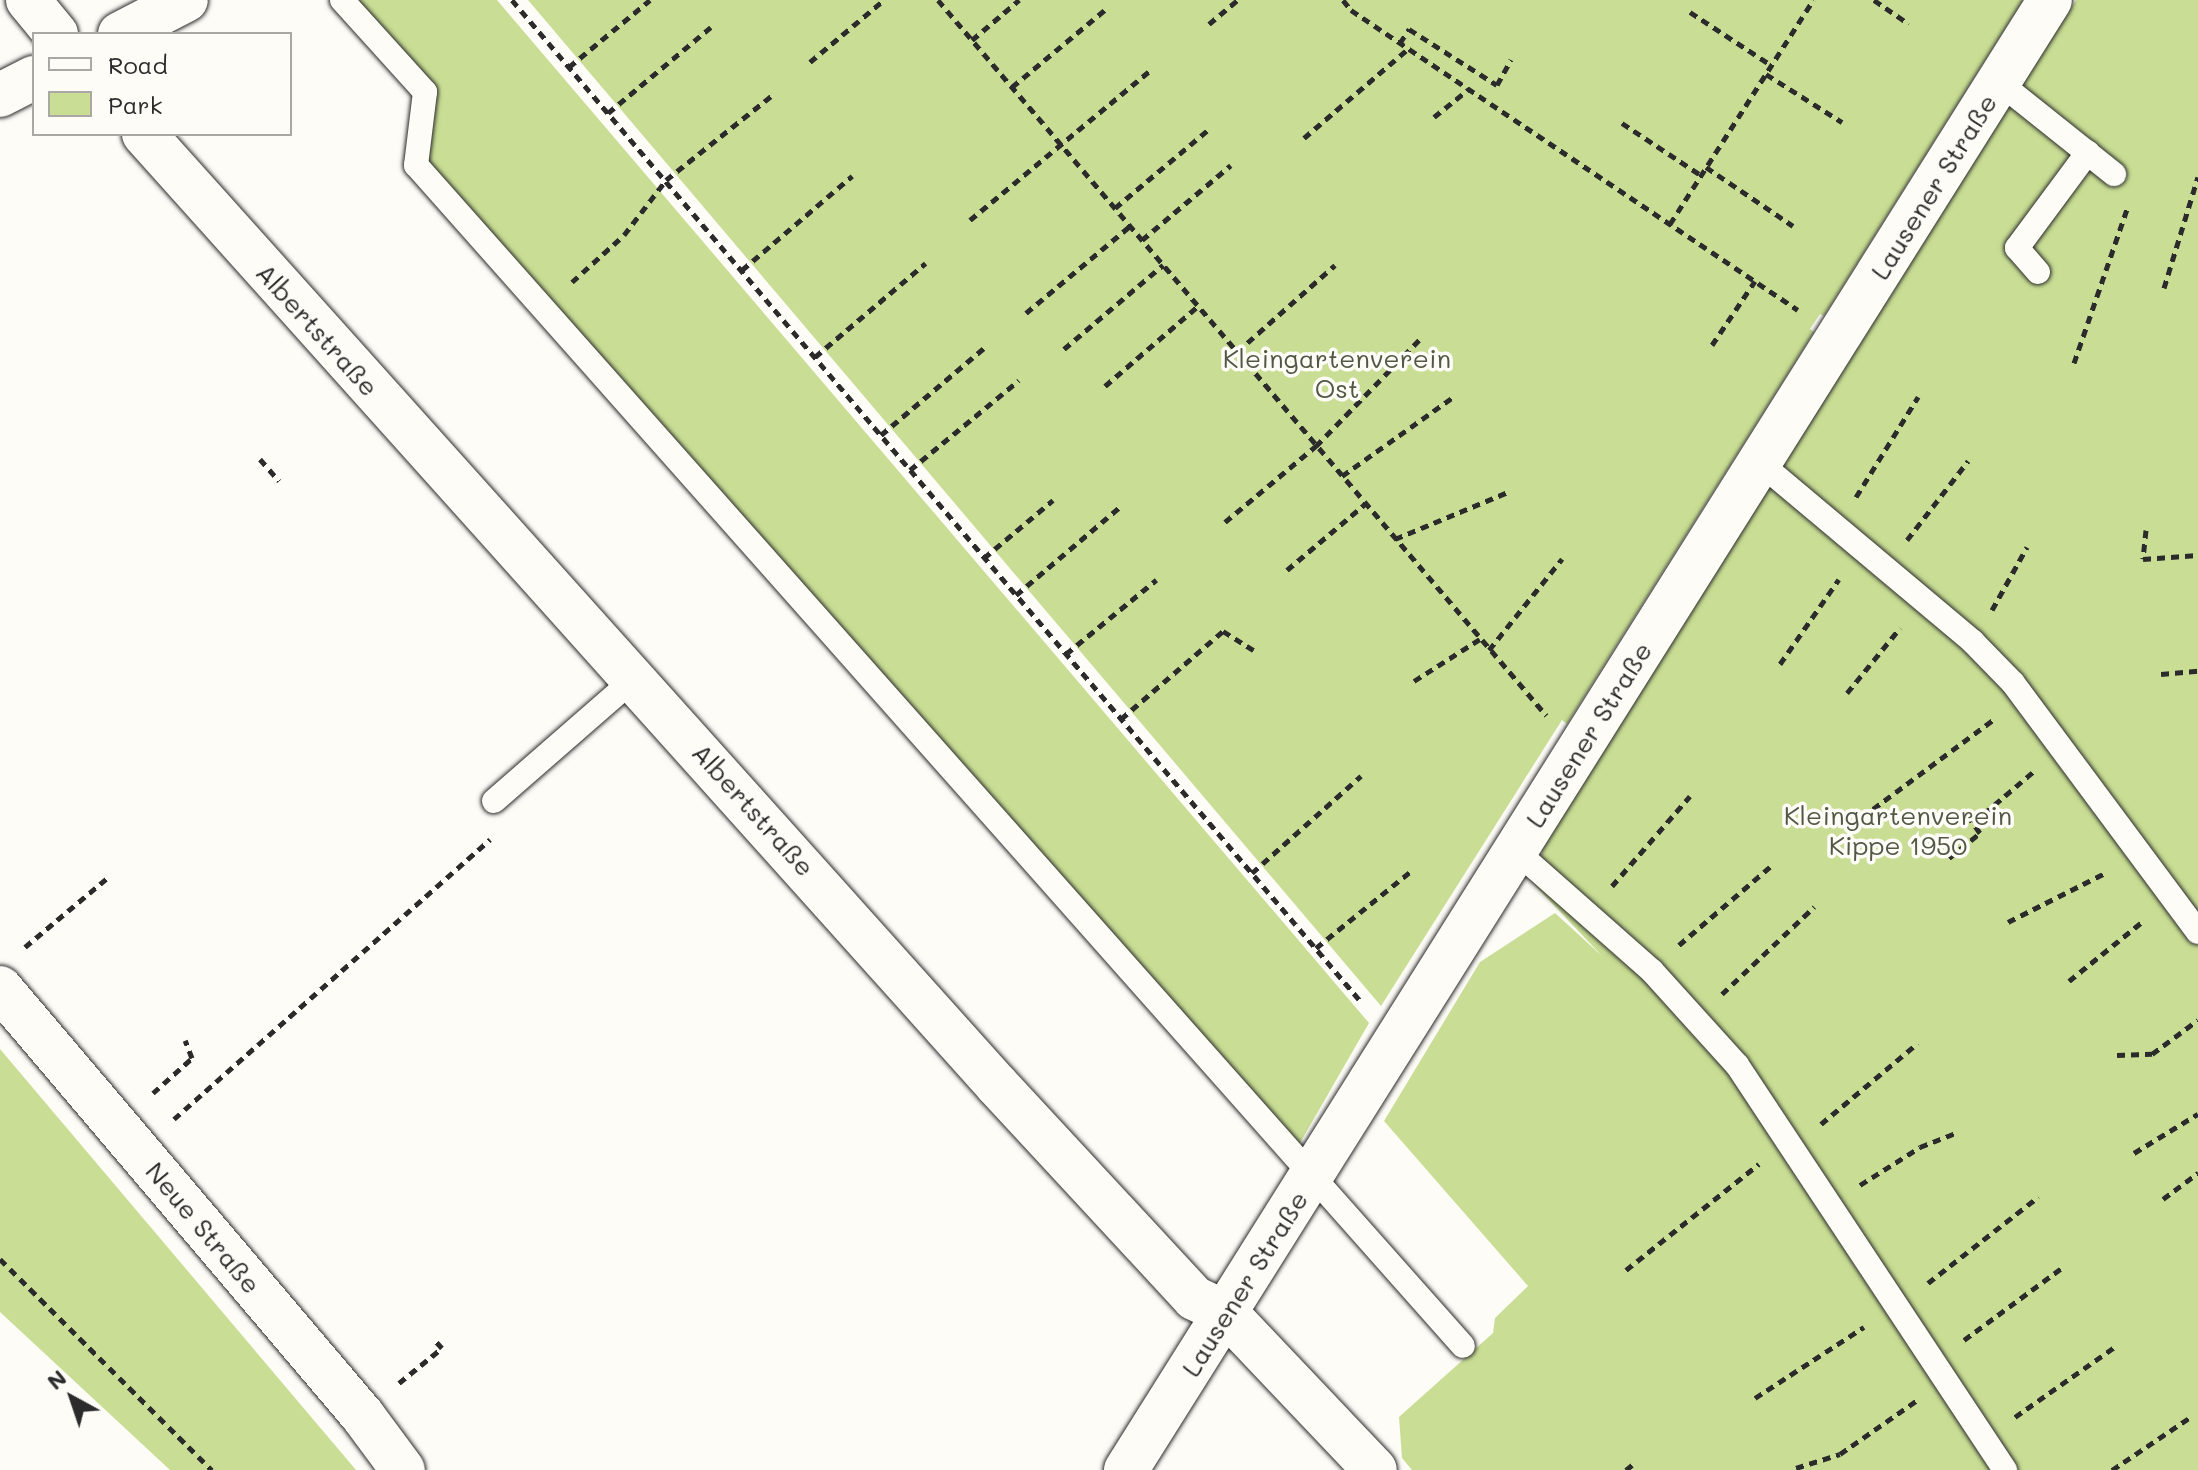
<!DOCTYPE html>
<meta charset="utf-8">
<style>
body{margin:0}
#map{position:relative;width:2198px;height:1470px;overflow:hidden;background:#fdfcf7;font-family:Mali,sans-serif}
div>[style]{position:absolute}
.green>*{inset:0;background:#c9de94}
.path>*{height:5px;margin-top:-2.5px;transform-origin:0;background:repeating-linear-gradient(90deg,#2b2b2b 0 8px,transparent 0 14px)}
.roads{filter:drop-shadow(0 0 2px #2b2b2b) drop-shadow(0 0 2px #2b2b2b)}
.lane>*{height:24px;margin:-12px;padding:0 12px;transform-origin:12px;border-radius:12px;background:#fdfcf7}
.street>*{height:44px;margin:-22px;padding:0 22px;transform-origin:22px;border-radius:22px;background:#fdfcf7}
span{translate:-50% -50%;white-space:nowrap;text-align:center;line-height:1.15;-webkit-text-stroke:7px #fdfcf7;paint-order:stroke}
.street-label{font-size:26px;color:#2b2b2b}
.park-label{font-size:26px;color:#525845}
.legend{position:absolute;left:32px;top:32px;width:260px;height:104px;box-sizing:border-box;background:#fdfcf7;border:2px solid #a9a8a5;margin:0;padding:10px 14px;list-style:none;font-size:24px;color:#2b2b2b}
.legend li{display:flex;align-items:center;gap:16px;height:40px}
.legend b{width:40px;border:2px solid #a9a8a5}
.north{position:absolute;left:32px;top:1358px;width:80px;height:80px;-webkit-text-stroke:6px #fdfcf7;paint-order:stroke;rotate:320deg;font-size:22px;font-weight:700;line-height:32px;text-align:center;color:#2b2b2b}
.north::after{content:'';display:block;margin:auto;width:28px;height:36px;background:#2b2b2b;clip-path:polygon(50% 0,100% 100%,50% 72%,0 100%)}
</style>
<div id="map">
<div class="green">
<div style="clip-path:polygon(342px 0,497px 0,1369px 1023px,1293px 1155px,416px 165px,425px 92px)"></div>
<div style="clip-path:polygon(528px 0,2023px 0,1824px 316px,1820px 314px,1810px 329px,1814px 332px,1567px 724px,1562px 720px,1381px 1006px)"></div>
<div style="clip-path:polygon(2076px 0,2198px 0,2198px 1470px,1412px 1470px,1402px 1458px,1399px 1417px,1493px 1333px,1495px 1318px,1528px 1286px,1384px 1121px,1480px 962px,1555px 913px,1602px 956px,1528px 878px,1543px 852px,1533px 841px)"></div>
<div style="clip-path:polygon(0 1049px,356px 1470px,170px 1470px,0 1312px)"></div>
</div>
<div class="path">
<div style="left:512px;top:0;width:1315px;rotate:49.72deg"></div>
<div style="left:938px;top:0;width:939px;rotate:49.62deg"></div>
<div style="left:1343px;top:0;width:13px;rotate:51deg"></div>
<div style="left:1351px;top:10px;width:538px;rotate:33.87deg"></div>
<div style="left:1874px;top:0;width:42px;rotate:34.4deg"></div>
<div style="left:1690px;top:12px;width:97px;rotate:33.2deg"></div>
<div style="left:1209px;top:24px;width:38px;rotate:-40deg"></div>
<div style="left:972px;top:40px;width:62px;rotate:-40.4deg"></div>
<div style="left:1400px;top:43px;width:17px;rotate:-57deg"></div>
<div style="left:1409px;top:29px;width:104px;rotate:32.5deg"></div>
<div style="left:1497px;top:85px;width:29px;rotate:-61deg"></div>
<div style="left:810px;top:62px;width:97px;rotate:-40deg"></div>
<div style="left:569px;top:67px;width:105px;rotate:-39.6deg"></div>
<div style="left:1766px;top:74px;width:90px;rotate:32.3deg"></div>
<div style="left:1012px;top:87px;width:124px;rotate:-39.7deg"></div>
<div style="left:608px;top:113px;width:134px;rotate:-39.9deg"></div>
<div style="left:1434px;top:117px;width:45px;rotate:-38.7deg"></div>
<div style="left:1622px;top:123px;width:95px;rotate:33.4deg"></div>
<div style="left:1304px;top:138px;width:137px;rotate:-40.6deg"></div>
<div style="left:1706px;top:167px;width:105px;rotate:34.1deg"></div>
<div style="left:1115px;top:208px;width:123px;rotate:-40deg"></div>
<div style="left:970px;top:220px;width:236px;rotate:-39.7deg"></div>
<div style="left:1670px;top:224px;width:266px;rotate:-57.4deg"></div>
<div style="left:1142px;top:240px;width:116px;rotate:-40.1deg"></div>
<div style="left:742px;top:270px;width:145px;rotate:-40.5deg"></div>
<div style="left:572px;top:282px;width:70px;rotate:-42.1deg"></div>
<div style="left:624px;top:235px;width:69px;rotate:-52.6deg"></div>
<div style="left:666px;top:180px;width:139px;rotate:-38.6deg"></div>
<div style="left:2164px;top:288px;width:116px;rotate:-73deg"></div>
<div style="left:1026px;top:313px;width:136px;rotate:-39.9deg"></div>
<div style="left:1712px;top:345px;width:77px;rotate:-56.1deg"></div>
<div style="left:1064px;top:349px;width:130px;rotate:-40.3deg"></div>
<div style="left:1237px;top:352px;width:131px;rotate:-41.6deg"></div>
<div style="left:815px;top:357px;width:145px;rotate:-40.3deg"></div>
<div style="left:2074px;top:363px;width:163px;rotate:-71deg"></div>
<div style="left:1105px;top:386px;width:123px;rotate:-40.7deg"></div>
<div style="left:881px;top:435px;width:136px;rotate:-40.2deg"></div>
<div style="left:260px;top:459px;width:29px;rotate:49deg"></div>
<div style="left:910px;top:470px;width:141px;rotate:-39.5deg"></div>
<div style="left:1342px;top:476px;width:136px;rotate:-35.4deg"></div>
<div style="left:1856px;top:497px;width:118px;rotate:-58.2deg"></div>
<div style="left:1225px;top:522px;width:119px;rotate:-39.9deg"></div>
<div style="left:1316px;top:446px;width:152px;rotate:-45.8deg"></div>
<div style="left:2146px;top:530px;width:29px;rotate:96deg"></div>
<div style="left:2143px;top:559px;width:55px;rotate:-4.2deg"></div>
<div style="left:1395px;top:539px;width:122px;rotate:-22.6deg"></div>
<div style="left:1907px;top:540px;width:100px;rotate:-52.3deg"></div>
<div style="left:984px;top:558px;width:90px;rotate:-40deg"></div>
<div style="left:1287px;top:570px;width:102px;rotate:-40.2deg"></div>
<div style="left:1016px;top:595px;width:138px;rotate:-40.3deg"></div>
<div style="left:1992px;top:610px;width:72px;rotate:-60.9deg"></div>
<div style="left:1489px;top:650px;width:117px;rotate:-51.3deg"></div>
<div style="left:1066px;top:654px;width:117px;rotate:-39.4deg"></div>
<div style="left:1780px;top:664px;width:103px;rotate:-55.2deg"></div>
<div style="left:2161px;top:674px;width:37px;rotate:-5deg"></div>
<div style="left:1414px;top:681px;width:78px;rotate:-32.5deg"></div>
<div style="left:1847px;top:693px;width:84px;rotate:-50.8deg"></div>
<div style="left:1121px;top:719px;width:135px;rotate:-40.8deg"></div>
<div style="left:1223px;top:631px;width:36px;rotate:32deg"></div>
<div style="left:1873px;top:809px;width:151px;rotate:-36.6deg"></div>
<div style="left:1973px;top:823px;width:79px;rotate:-40.4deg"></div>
<div style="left:1949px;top:858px;width:40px;rotate:-39deg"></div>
<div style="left:1980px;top:833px;width:19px;rotate:-125deg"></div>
<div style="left:1969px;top:817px;width:20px;rotate:162deg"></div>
<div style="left:1252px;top:873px;width:146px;rotate:-41.7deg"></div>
<div style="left:1612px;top:886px;width:119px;rotate:-49.1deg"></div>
<div style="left:2008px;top:922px;width:111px;rotate:-26.8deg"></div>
<div style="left:1679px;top:945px;width:123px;rotate:-40.7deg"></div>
<div style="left:25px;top:947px;width:106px;rotate:-40deg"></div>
<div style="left:1316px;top:948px;width:121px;rotate:-39deg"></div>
<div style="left:2069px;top:981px;width:95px;rotate:-39deg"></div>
<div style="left:1722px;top:994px;width:127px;rotate:-43.4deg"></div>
<div style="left:2117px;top:1055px;width:35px;rotate:-2deg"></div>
<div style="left:2152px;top:1054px;width:57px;rotate:-36.5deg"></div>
<div style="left:153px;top:1093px;width:52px;rotate:-41.9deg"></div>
<div style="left:192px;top:1058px;width:19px;rotate:-111deg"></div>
<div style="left:174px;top:1119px;width:422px;rotate:-41.5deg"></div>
<div style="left:1821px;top:1124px;width:126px;rotate:-39.9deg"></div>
<div style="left:2134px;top:1153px;width:75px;rotate:-31.4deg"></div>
<div style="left:1860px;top:1185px;width:71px;rotate:-32.3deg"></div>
<div style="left:1920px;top:1147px;width:41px;rotate:-21.5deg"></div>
<div style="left:2163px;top:1199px;width:44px;rotate:-36.6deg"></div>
<div style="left:0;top:1259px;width:299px;rotate:44.9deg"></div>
<div style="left:1626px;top:1270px;width:170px;rotate:-38.6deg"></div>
<div style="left:1928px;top:1283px;width:140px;rotate:-38deg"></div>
<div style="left:1964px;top:1340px;width:123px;rotate:-36.4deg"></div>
<div style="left:399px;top:1383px;width:55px;rotate:-39.1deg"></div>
<div style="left:442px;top:1348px;width:13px;rotate:-132deg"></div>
<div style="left:1755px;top:1398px;width:130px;rotate:-33.1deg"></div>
<div style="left:2015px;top:1417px;width:123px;rotate:-35.1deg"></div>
<div style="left:1796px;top:1468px;width:46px;rotate:-17.7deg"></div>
<div style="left:1840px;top:1454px;width:93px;rotate:-34.9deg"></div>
<div style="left:1626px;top:1470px;width:8px;rotate:-40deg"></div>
<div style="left:2112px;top:1470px;width:93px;rotate:-34deg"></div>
</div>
<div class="roads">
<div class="lane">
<div style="left:342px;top:0;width:124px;rotate:47.9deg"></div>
<div style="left:425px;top:92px;width:74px;rotate:97deg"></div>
<div style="left:416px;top:165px;width:1578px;rotate:48.44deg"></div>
<div style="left:2000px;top:83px;width:146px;rotate:38.6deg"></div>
<div style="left:2038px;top:272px;width:32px;rotate:-131deg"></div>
<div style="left:2017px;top:248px;width:119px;rotate:-53.5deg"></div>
<div style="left:1760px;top:463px;width:278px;rotate:40deg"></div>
<div style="left:1973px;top:642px;width:57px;rotate:45.7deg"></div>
<div style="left:2013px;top:683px;width:310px;rotate:53.4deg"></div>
<div style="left:494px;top:801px;width:187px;rotate:-41.1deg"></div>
<div style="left:1516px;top:851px;width:181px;rotate:41.4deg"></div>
<div style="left:1652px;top:971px;width:127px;rotate:47.9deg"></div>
<div style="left:1737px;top:1065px;width:486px;rotate:56.5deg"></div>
</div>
<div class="street">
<div style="left:28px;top:0;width:44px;rotate:50.5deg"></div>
<div style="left:120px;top:34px;width:74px;rotate:-27.3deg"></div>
<div style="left:0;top:95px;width:38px;rotate:-27deg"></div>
<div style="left:144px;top:134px;width:1278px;rotate:48.11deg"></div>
<div style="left:997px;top:1085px;width:290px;rotate:47.2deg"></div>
<div style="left:1194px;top:1298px;width:35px;rotate:25deg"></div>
<div style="left:1226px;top:1313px;width:216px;rotate:46.5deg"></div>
<div style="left:0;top:988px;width:561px;rotate:49.7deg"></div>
<div style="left:363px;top:1416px;width:67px;rotate:53.5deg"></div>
<div style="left:1126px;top:1470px;width:1736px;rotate:-57.85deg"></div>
</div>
</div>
<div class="street-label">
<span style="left:1934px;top:187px;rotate:-58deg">Lausener Straße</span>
<span style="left:317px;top:330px;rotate:48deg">Albertstraße</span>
<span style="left:1589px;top:735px;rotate:-58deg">Lausener Straße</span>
<span style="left:753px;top:810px;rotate:48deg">Albertstraße</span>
<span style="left:203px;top:1228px;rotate:50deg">Neue Straße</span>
<span style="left:1245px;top:1284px;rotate:-58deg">Lausener Straße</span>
</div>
<div class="park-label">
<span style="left:1337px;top:374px">Kleingartenverein<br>Ost</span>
<span style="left:1898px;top:831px">Kleingartenverein<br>Kippe 1950</span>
</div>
<ul class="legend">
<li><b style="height:10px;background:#fdfcf7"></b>Road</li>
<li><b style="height:22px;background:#c9de94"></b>Park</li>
</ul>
<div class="north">N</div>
</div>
